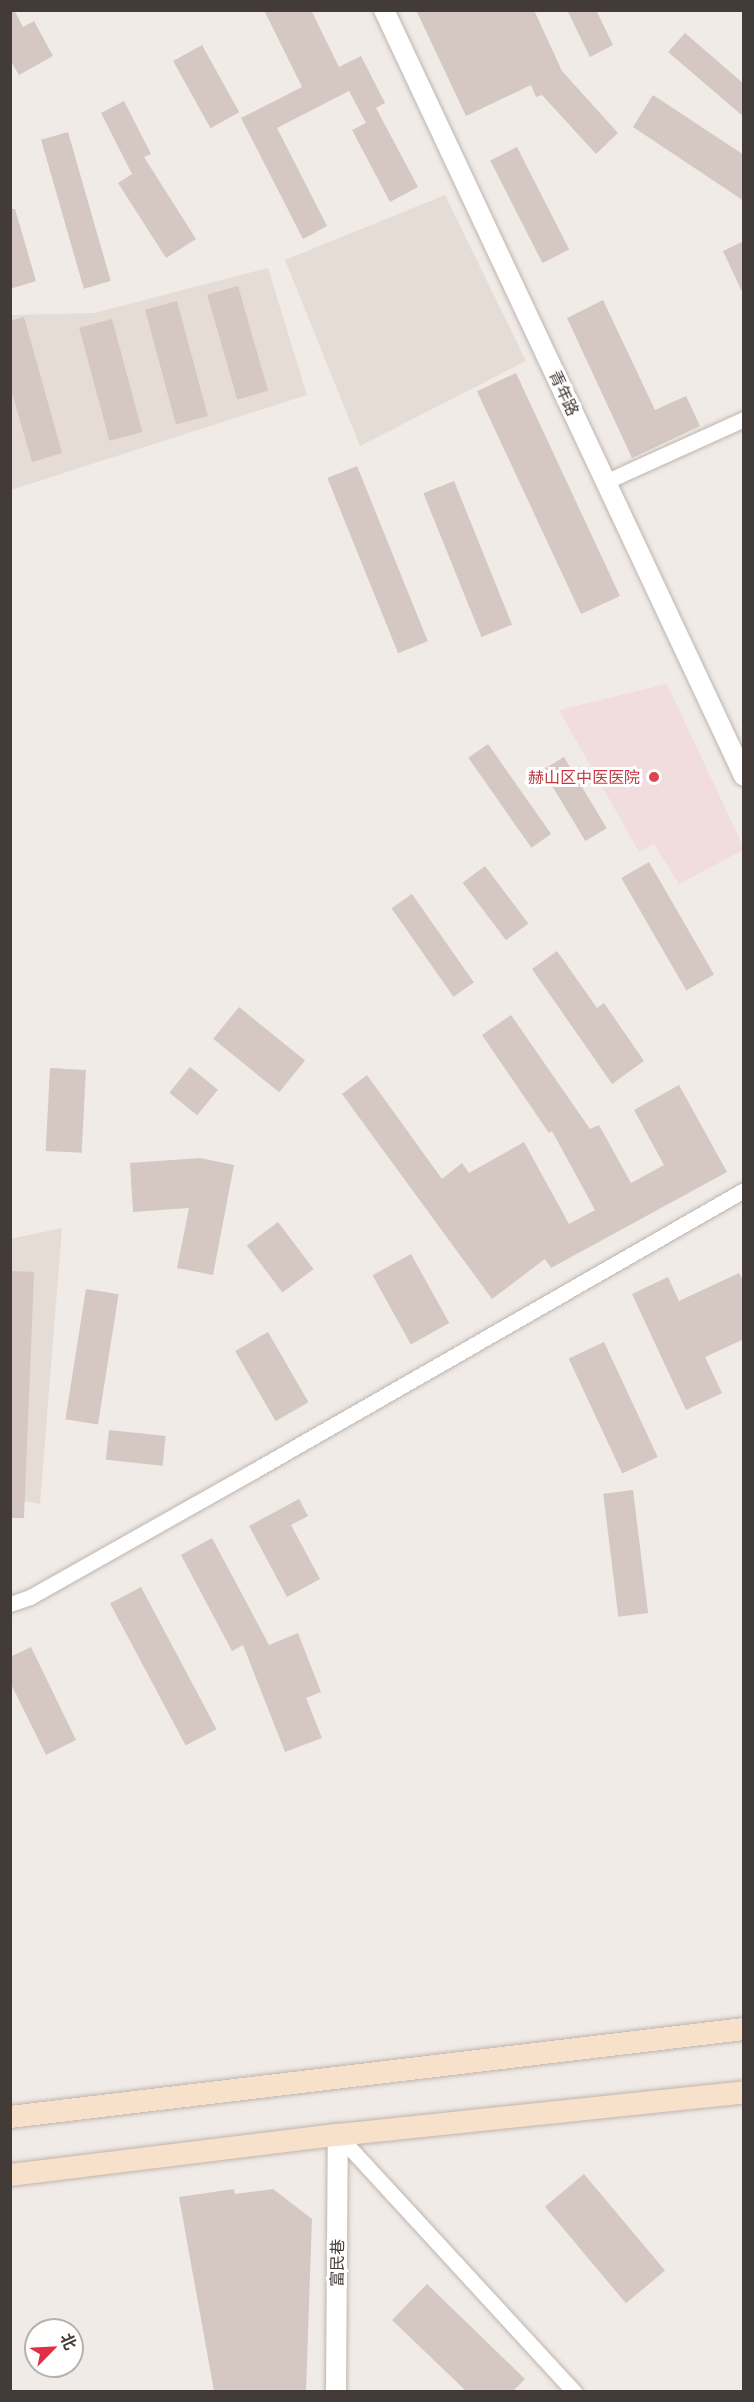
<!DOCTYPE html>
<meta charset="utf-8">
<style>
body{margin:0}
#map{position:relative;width:754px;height:2402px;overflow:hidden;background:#f1ebe7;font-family:"PT Sans","Noto Sans SC",sans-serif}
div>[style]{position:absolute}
.residential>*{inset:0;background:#e5dcd6}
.medical>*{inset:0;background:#f1dcde}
.building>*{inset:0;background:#d5c7c1;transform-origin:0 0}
.roads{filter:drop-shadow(0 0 2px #bfb4ae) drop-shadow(0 0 2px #bfb4ae)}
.minor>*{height:15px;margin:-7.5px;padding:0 7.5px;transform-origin:7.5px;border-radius:7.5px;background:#fff}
.tertiary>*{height:20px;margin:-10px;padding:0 10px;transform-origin:10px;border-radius:10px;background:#fff}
.secondary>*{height:22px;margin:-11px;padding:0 11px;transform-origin:11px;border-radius:11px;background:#f8e1ca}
.dots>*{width:16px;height:16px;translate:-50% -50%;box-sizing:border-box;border:3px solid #fff;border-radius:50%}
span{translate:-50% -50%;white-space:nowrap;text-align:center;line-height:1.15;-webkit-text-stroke:6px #fff;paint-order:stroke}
.street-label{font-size:16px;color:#433b37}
.health-label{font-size:16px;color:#be3a42}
.right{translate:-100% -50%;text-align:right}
.frame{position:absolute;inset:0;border:12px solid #433b37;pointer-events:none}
.north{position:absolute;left:24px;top:2318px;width:60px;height:60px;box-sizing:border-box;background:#fff;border:2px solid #b4b1af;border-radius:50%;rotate:66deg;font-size:16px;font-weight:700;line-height:24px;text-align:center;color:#433b37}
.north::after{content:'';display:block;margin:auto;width:21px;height:27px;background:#e12f43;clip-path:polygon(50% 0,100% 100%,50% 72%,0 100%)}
</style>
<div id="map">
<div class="residential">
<div style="clip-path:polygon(445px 195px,526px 361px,360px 446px,285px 260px)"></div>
<div style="clip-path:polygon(268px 268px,307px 395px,11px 490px,10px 315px,94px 313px)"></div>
<div style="clip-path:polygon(62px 1228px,40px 1504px,11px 1499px,10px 1239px)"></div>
</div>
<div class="medical">
<div style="clip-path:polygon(667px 684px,743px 846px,743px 850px,679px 884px,654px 844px,639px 852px,559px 710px)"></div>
</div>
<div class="building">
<div style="clip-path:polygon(10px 10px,14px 10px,23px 27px,34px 21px,53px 56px,19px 75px,10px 60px)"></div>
<div style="clip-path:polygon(264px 10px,311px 10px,339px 67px,361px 56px,385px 103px,376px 108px,418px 187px,390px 202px,352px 130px,366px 123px,349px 91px,277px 128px,327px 226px,303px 239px,241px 118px,302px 87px)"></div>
<div style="clip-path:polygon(416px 10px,534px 10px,562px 71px,618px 133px,596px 154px,542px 95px,536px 97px,531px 85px,466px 116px)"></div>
<div style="clip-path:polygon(567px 10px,596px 10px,613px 45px,590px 57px)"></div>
<div style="clip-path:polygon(685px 33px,744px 84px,744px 117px,668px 52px)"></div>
<div style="left:202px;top:45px;width:77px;height:33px;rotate:61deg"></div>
<div style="clip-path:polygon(653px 95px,744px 155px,744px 201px,633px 127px)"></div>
<div style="clip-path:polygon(124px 101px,151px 154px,144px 157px,196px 239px,166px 258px,118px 183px,132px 174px,101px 113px)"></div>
<div style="left:68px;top:132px;width:155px;height:28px;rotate:74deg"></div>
<div style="left:517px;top:147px;width:115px;height:30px;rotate:63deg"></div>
<div style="clip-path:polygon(10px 209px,15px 209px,36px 281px,10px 289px)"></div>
<div style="clip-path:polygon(744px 241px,744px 296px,723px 251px)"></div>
<div style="left:238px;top:286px;width:109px;height:32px;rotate:74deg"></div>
<div style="clip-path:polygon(603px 300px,655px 410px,686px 396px,700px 426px,632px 458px,567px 318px)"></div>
<div style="left:177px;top:301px;width:119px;height:33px;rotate:75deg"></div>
<div style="clip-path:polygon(24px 317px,62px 453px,32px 462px,10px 386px,10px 321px)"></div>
<div style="left:112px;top:319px;width:117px;height:34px;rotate:75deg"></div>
<div style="left:516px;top:373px;width:246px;height:43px;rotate:65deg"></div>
<div style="left:357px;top:466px;width:189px;height:32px;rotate:68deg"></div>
<div style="left:454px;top:481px;width:155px;height:33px;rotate:68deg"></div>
<div style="left:488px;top:744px;width:110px;height:24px;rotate:55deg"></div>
<div style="left:564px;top:757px;width:83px;height:25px;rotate:59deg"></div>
<div style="left:649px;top:862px;width:130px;height:32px;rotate:60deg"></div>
<div style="left:485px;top:866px;width:72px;height:28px;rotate:53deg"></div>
<div style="left:412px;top:894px;width:108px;height:25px;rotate:55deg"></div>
<div style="clip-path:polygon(557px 951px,597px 1008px,604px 1003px,644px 1061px,612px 1084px,532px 969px)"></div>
<div style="left:239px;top:1007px;width:85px;height:41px;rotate:39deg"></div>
<div style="clip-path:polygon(511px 1015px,590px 1129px,599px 1125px,631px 1183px,664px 1165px,634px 1110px,679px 1085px,727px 1172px,551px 1268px,545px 1259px,492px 1299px,342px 1094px,367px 1075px,442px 1179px,462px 1163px,469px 1173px,524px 1142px,569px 1224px,595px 1210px,552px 1131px,549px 1133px,482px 1035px)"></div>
<div style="left:190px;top:1067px;width:36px;height:33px;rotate:39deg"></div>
<div style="left:50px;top:1068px;width:36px;height:83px;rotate:3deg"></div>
<div style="clip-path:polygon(200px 1158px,234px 1165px,213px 1275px,177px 1268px,189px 1208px,133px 1212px,130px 1163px)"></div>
<div style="left:278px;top:1222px;width:59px;height:39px;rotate:53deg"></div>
<div style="left:411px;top:1254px;width:79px;height:44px;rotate:61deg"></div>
<div style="clip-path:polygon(10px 1271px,34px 1272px,24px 1518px,10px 1518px)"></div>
<div style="clip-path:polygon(739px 1273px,744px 1282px,744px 1339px,705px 1357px,722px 1393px,686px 1410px,632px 1294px,668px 1277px,679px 1301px)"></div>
<div style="left:86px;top:1289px;width:33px;height:132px;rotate:9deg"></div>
<div style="left:268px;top:1332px;width:81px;height:38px;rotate:60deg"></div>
<div style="left:604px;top:1342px;width:127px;height:39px;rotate:65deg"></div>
<div style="left:109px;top:1430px;width:57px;height:30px;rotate:6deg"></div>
<div style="left:633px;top:1490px;width:124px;height:30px;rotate:83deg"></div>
<div style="clip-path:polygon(299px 1499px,308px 1516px,291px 1525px,320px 1579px,287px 1597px,249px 1526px)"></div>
<div style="clip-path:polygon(212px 1538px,269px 1645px,298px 1633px,321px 1692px,306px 1698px,322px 1738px,285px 1752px,243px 1645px,232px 1651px,181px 1555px)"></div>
<div style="left:141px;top:1587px;width:161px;height:35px;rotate:62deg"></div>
<div style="clip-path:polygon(31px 1647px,76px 1740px,46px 1755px,10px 1682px,10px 1657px)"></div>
<div style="left:584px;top:2174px;width:126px;height:51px;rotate:50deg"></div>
<div style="clip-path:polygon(234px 2189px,235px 2194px,273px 2189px,312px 2219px,306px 2391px,214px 2391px,179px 2197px)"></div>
<div style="clip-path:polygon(427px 2284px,525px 2379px,513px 2391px,466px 2391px,392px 2320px)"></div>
</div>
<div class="roads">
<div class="minor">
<div style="left:605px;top:482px;width:153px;rotate:-24.4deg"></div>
<div style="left:10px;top:1604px;width:21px;rotate:-19deg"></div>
<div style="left:30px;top:1597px;width:253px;rotate:-29.4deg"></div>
<div style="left:250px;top:1473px;width:569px;rotate:-29.81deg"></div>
<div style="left:338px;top:2135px;width:349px;rotate:47.4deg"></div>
</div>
<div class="tertiary">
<div style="left:384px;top:10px;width:846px;rotate:64.83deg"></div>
<div style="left:336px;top:2392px;width:257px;rotate:-89.6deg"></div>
</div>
<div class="secondary">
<div style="left:10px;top:2117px;width:739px;rotate:-6.84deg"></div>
<div style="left:10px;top:2175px;width:330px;rotate:-7deg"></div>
<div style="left:338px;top:2135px;width:408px;rotate:-6deg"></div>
</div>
</div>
<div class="dots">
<div style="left:654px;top:777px;background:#e0444e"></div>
</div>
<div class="street-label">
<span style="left:564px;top:393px;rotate:65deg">青年路</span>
<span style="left:337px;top:2263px;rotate:-89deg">富民巷</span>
</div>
<div class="health-label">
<span class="right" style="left:640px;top:777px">赫山区中医医院</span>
</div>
<div class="frame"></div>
<div class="north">北</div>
</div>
